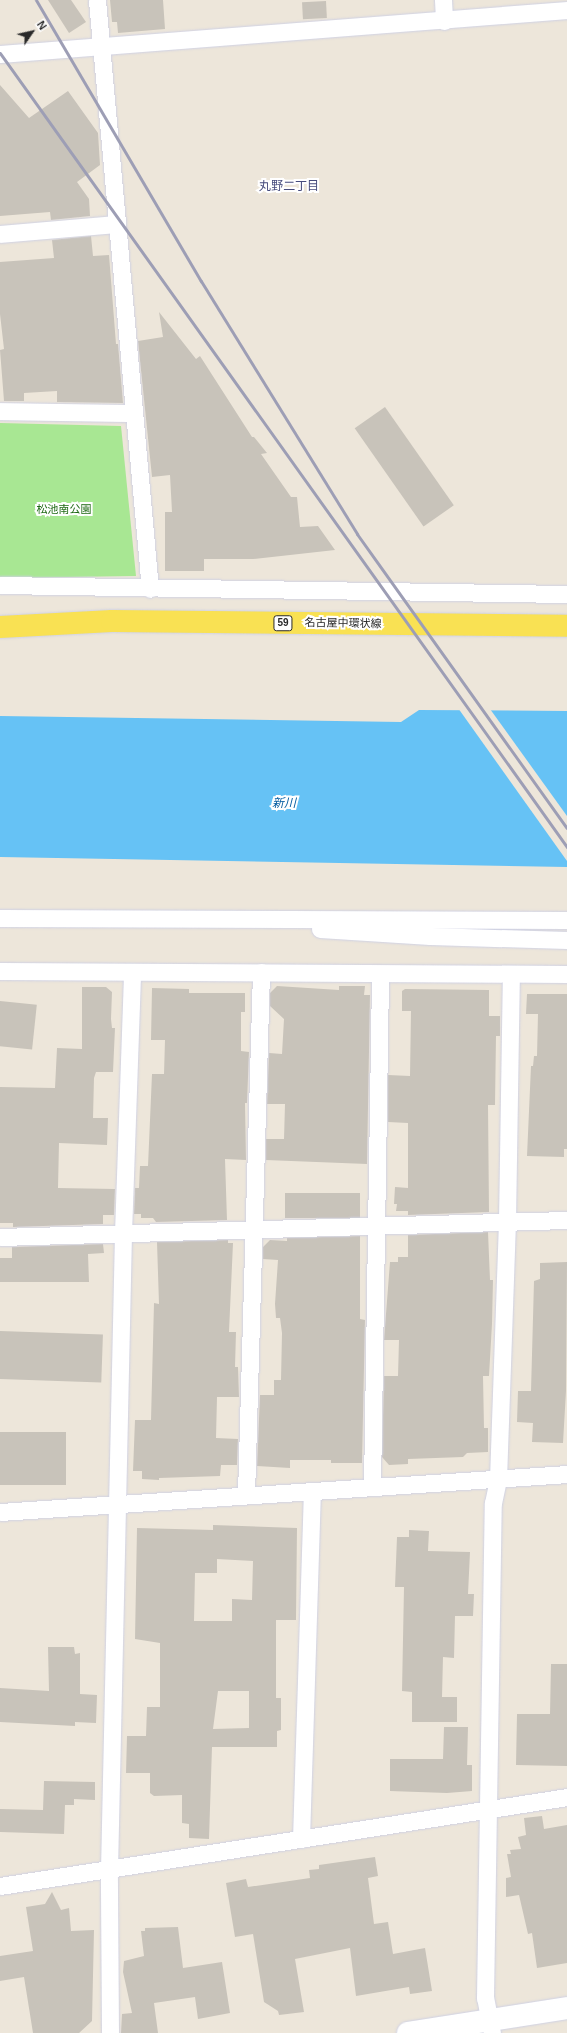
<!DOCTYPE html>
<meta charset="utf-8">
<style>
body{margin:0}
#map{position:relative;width:567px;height:2033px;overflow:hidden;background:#ede6da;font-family:Arial,"Noto Sans JP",sans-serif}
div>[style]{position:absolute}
.green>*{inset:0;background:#a8e793}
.water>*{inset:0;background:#66c2f5}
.pier>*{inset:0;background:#ede6da}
.building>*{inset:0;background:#c8c3ba;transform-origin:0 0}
.roads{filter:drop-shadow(0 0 1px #cfd1e3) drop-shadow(0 0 1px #cfd1e3)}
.street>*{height:17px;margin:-8.5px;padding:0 8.5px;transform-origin:8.5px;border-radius:8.5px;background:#fff}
.secondary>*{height:22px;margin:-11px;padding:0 11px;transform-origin:11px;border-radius:11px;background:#fff}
.primary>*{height:22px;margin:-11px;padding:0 11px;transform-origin:11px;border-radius:11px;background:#f9e153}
.rail>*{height:3px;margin:-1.5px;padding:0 1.5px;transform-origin:1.5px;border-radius:1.5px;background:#9d9eb5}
span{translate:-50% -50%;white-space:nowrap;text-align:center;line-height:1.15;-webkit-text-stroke:4px #fff;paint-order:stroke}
.shield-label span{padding:1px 3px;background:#fff;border:1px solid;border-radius:3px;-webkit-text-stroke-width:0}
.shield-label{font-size:10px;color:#292929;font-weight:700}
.park-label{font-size:11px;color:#1f6a15}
.street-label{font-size:11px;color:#292929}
.neighbourhood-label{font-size:12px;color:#474c7d}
.water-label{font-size:12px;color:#065da1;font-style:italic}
.north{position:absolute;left:12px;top:12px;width:40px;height:40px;-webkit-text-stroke:3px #fff;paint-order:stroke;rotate:56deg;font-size:11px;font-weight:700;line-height:16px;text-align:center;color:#292929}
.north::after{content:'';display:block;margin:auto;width:14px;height:18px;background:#292929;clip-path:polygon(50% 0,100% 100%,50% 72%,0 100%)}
</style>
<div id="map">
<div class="green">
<div style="clip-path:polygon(0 423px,121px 426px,136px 576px,0 578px)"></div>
</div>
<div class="water">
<div style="clip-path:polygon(419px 710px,567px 711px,567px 867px,0 857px,0 716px,401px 722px)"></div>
</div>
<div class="pier">
<div style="clip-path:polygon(458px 708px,490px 709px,567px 816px,567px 861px)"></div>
</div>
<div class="building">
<div style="clip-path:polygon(48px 0,71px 0,86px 22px,69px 33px)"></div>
<div style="clip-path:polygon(110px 0,163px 0,165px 29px,118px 33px,117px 22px,112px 22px)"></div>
<div style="left:326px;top:1px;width:17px;height:24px;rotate:87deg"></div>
<div style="clip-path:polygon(0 85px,29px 118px,68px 91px,98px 133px,100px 165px,77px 182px,89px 199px,90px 216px,51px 220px,50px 212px,0 216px)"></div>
<div style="clip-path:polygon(91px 236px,93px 256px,109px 255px,116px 344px,118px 344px,123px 403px,57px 402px,57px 391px,24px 393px,24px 401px,4px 401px,0 350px,4px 349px,0 314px,0 262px,54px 258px,52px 240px)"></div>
<div style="clip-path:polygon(159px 312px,196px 359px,200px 356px,252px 437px,254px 437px,267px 453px,261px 454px,291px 497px,297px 497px,300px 527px,318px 526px,335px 550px,253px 559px,204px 559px,204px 571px,165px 571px,165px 512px,172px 512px,170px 475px,152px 477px,138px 341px,163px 337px)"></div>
<div style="left:385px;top:407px;width:120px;height:37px;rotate:55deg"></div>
<div style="clip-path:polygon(277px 986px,339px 990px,339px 986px,365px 986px,364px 995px,370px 995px,367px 1164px,266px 1160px,266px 1139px,284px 1139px,285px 1104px,267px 1104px,269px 1053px,282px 1054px,284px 1019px,270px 1006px,270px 993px)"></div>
<div style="clip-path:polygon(82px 987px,106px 987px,112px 992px,111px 1019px,112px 1028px,115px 1028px,113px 1072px,96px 1072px,94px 1078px,93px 1118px,108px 1118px,107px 1145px,59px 1143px,58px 1188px,115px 1189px,114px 1215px,103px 1215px,103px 1224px,13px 1227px,13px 1223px,0 1223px,0 1087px,55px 1088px,57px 1048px,82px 1049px)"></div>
<div style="clip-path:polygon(152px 988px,189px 989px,189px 993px,245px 993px,245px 1012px,241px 1012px,241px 1051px,249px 1052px,247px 1103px,245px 1103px,246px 1160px,225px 1159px,227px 1220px,156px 1222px,153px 1218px,141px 1218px,141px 1214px,134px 1214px,135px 1188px,139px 1188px,140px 1166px,148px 1166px,152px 1074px,164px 1074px,165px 1040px,151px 1040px)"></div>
<div style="clip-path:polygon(405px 989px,489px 990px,489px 1016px,500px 1016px,500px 1036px,496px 1036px,495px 1105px,488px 1105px,489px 1212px,408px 1215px,408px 1211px,396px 1211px,397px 1204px,394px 1204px,395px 1187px,408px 1188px,408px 1123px,388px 1122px,388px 1075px,410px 1076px,411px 1011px,402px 1011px,402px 991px)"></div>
<div style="clip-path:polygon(527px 994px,567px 994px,567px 1149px,564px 1149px,564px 1157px,527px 1156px,531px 1066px,533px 1066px,534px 1056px,537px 1056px,538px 1014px,526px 1014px)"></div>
<div style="left:0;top:1001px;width:37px;height:45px;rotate:6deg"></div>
<div style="left:285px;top:1193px;width:75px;height:25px"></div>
<div style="clip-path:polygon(488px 1232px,490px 1280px,493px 1280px,492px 1324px,489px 1376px,483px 1376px,484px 1428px,488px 1428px,488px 1452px,467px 1453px,463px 1457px,408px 1459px,408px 1464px,389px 1465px,382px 1457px,384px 1376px,398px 1376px,399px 1340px,384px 1340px,390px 1262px,398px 1262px,398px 1257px,408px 1257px,408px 1235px)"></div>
<div style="clip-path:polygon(360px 1236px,360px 1319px,365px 1320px,362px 1463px,331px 1463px,331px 1460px,290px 1460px,290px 1468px,257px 1466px,260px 1395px,274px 1395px,274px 1380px,281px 1380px,282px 1333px,280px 1318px,276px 1318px,275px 1304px,278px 1260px,263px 1259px,263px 1247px,270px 1240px,287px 1241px,287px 1238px)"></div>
<div style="clip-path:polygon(228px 1240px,228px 1243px,233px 1243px,229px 1332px,236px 1332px,235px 1367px,238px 1367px,239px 1397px,217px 1397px,216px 1438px,238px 1439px,237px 1465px,221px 1465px,220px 1476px,159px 1478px,159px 1480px,142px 1479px,142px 1471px,133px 1471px,135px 1420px,151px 1420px,154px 1303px,159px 1304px,157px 1242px)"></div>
<div style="clip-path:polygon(103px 1244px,104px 1253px,88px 1254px,89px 1282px,0 1282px,0 1258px,12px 1258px,12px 1247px)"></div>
<div style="clip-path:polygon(567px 1262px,566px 1391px,563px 1443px,532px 1442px,533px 1423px,517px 1422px,518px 1391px,531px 1391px,534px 1281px,540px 1279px,540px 1263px)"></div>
<div style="left:0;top:1331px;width:103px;height:48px;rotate:2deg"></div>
<div style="left:66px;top:1432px;width:53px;height:66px;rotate:90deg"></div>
<div style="clip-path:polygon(evenodd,213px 1525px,297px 1528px,296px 1620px,276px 1620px,276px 1698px,281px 1698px,281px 1730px,277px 1731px,277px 1747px,212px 1747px,209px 1839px,189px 1838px,189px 1824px,182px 1823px,182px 1795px,154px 1796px,150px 1793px,150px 1773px,126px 1773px,127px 1736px,146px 1736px,147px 1707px,160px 1707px,160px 1643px,135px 1639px,137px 1528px,213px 1530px,213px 1525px,217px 1559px,253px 1561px,252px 1600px,232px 1599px,232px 1621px,194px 1621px,195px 1573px,217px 1573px,217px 1559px,213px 1525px,218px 1691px,249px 1691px,249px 1728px,213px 1729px,218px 1691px)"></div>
<div style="clip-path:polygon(409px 1530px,429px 1531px,428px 1551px,470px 1552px,468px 1594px,474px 1594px,473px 1616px,455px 1616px,454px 1658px,443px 1657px,442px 1697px,457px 1697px,457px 1722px,412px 1722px,412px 1692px,402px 1691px,404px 1587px,395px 1587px,397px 1537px,409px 1537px)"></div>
<div style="clip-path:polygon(48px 1647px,74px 1647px,75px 1654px,80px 1653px,80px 1694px,97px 1695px,96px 1723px,75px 1722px,75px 1726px,0 1722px,0 1688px,49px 1691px)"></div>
<div style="clip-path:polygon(551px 1664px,567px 1664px,567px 1766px,516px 1765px,517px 1714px,550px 1714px)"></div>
<div style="clip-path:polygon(444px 1727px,468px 1727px,467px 1765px,472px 1765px,472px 1791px,447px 1793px,390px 1791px,390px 1759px,443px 1759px)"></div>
<div style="clip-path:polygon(44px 1781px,95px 1782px,95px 1800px,74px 1799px,74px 1805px,65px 1805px,64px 1834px,0 1832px,0 1809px,43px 1810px)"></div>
<div style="clip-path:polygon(542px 1816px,544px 1829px,567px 1825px,567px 1963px,537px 1968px,532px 1933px,528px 1934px,519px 1895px,506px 1897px,506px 1878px,511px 1877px,507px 1854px,511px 1854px,510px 1850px,521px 1849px,518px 1837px,526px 1835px,524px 1818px)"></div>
<div style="clip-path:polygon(375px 1857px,378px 1876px,368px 1878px,374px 1924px,388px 1922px,393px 1954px,425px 1948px,432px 1991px,410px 1994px,409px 1987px,356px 1996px,350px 1948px,295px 1959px,304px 2012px,279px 2015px,278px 2011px,264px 2002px,253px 1934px,235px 1937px,226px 1883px,246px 1879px,248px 1887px,310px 1878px,309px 1870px,319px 1869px,319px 1865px)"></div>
<div style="clip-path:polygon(52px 1892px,61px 1910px,69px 1908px,71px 1931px,94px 1930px,92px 2021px,79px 2033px,33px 2033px,24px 1977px,0 1981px,0 1956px,33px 1951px,26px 1907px,45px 1904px)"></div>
<div style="clip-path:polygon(178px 1927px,183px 1968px,222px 1962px,230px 2013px,198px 2019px,195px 1997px,154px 2003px,158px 2033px,121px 2033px,122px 2014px,132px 2013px,123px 1972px,124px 1961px,144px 1956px,141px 1931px,145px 1931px,145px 1928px)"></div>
</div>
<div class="roads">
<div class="street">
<div style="left:97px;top:0;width:591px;rotate:84.86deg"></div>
<div style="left:443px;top:0;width:21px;rotate:87deg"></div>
<div style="left:0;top:54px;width:569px;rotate:-4.44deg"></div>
<div style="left:0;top:234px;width:117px;rotate:-4.9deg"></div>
<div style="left:0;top:411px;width:134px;rotate:0.9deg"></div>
<div style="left:0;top:585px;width:567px;rotate:0.91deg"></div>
<div style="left:0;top:918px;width:567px;rotate:0.2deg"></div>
<div style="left:320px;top:929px;width:110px;rotate:3.6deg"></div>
<div style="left:430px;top:936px;width:137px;rotate:1.7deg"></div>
<div style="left:0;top:971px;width:567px;rotate:0.3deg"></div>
<div style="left:0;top:1237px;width:567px;rotate:-1.72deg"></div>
<div style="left:372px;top:1487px;width:512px;rotate:-89.1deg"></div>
<div style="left:246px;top:1495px;width:523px;rotate:-88.36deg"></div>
<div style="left:0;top:1512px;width:568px;rotate:-3.83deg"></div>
<div style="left:301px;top:1839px;width:348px;rotate:-88.2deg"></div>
<div style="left:0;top:1886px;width:574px;rotate:-8.92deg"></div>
<div style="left:110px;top:2033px;width:163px;rotate:-90.4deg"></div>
<div style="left:109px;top:1870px;width:637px;rotate:-88.74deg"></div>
<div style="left:123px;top:1233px;width:261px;rotate:-88deg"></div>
<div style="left:492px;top:2033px;width:36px;rotate:-101deg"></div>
<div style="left:485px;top:1998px;width:495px;rotate:-89.1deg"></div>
<div style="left:493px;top:1503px;width:25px;rotate:-78deg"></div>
<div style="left:498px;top:1479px;width:257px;rotate:-88deg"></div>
<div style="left:507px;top:1222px;width:248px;rotate:-89.1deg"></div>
</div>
<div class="secondary">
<div style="left:408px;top:2033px;width:161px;rotate:-8.9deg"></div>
</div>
<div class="primary">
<div style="left:0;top:627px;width:112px;rotate:-3.1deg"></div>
<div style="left:112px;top:621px;width:455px;rotate:0.6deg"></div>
</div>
</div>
<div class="rail">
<div style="left:36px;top:0;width:326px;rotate:59.6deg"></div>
<div style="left:201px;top:281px;width:297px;rotate:58.3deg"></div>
<div style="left:357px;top:534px;width:361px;rotate:54.5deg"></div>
<div style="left:0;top:53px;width:976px;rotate:54.47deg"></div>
</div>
<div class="shield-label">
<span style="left:283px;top:623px">59</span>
</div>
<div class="park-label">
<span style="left:64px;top:509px">松池南公園</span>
</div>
<div class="street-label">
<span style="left:343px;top:623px;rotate:1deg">名古屋中環状線</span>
</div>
<div class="neighbourhood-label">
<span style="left:289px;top:187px">丸野二丁目</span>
</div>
<div class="water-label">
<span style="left:284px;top:804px">新川</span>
</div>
<div class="north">N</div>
</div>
